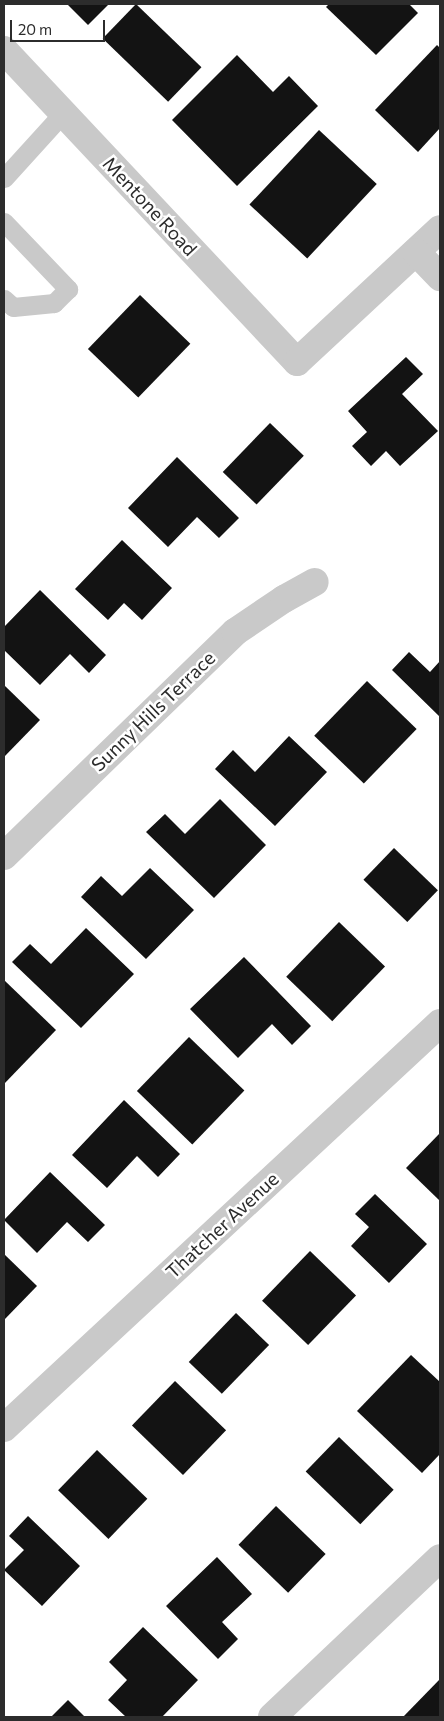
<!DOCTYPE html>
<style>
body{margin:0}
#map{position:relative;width:444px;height:1721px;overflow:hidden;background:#fff;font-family:Commissioner,sans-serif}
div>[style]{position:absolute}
.building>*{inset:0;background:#131313;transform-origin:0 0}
.service>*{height:19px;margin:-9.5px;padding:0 9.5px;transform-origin:9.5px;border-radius:9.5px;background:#c9c9c9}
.minor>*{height:28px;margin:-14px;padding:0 14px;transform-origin:14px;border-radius:14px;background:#c9c9c9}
span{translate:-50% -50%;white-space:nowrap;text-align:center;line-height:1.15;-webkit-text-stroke:5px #fff;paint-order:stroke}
.street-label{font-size:19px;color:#2c2c2c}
.frame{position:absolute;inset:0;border:5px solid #2c2c2c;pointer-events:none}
.scale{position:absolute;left:10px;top:20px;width:95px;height:22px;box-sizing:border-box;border:2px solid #2c2c2c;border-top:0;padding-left:6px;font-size:15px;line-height:18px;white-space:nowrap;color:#2c2c2c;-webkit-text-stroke:4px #fff;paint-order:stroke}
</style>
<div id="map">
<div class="building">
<div style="clip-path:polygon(67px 4px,109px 4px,88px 25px)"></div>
<div style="left:136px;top:4px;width:91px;height:48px;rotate:44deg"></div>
<div style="clip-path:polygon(329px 4px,409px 4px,418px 13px,376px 55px,326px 7px)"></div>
<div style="clip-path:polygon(437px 45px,440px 48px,440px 128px,418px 152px,375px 110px)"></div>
<div style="clip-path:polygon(237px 55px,273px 92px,289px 76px,318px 106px,237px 186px,172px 120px)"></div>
<div style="left:319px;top:130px;width:79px;height:102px;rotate:43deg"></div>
<div style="left:140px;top:295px;width:70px;height:75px;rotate:44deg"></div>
<div style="clip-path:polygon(406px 357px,423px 374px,402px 394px,438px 431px,400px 466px,386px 451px,371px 466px,352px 446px,367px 432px,348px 411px)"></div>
<div style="left:270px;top:423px;width:47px;height:68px;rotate:44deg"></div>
<div style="clip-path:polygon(177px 457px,239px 518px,219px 538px,197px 517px,168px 547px,128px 508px)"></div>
<div style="clip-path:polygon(122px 540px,172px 588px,142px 620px,124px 603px,108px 620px,75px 589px)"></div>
<div style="clip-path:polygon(40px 590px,106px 655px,89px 673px,70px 654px,40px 685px,4px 650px,4px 627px)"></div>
<div style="clip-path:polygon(409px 652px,430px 672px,440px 661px,440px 717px,392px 670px)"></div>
<div style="left:367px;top:681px;width:69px;height:76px;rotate:44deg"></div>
<div style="clip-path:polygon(4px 685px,40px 720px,4px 757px)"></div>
<div style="clip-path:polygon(289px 736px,327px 772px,275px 826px,215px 769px,233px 750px,255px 772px)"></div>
<div style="clip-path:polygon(220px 799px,266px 845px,214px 898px,146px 832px,165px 814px,185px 834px)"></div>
<div style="left:394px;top:848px;width:61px;height:44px;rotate:44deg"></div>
<div style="clip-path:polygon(150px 868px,194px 910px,146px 959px,81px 897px,101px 876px,122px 896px)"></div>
<div style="left:339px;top:922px;width:64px;height:76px;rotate:44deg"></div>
<div style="clip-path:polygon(86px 928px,134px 974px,81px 1028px,12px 962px,30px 944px,51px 964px)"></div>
<div style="clip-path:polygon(244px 957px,311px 1026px,292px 1045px,272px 1024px,238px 1058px,190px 1009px)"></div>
<div style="clip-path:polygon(4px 980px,56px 1030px,4px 1084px)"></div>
<div style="left:189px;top:1037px;width:77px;height:75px;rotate:44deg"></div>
<div style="clip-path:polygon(124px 1100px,180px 1154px,158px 1177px,137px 1156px,107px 1188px,72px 1155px)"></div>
<div style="clip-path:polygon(440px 1133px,440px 1201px,406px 1168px)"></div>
<div style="clip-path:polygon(50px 1172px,105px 1225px,88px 1242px,67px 1222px,37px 1253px,4px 1220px)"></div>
<div style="clip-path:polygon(375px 1194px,427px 1244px,389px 1283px,351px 1246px,369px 1227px,355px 1214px)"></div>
<div style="left:310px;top:1251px;width:64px;height:69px;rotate:44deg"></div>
<div style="clip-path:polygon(4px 1254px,37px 1286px,4px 1320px)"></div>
<div style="left:236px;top:1313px;width:46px;height:68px;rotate:44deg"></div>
<div style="clip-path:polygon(411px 1355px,440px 1382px,440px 1454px,422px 1473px,357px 1411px)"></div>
<div style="left:175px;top:1381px;width:71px;height:62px;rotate:44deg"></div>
<div style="left:339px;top:1437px;width:76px;height:48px;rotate:44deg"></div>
<div style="left:97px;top:1450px;width:70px;height:56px;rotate:44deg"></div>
<div style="left:276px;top:1506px;width:69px;height:54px;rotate:44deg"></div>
<div style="clip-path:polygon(28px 1516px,80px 1566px,42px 1606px,4px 1570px,24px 1550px,9px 1536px)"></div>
<div style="clip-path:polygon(217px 1557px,252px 1594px,222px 1622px,238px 1639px,218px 1659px,166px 1606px)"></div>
<div style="clip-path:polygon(143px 1627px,198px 1680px,162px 1717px,126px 1717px,108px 1700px,127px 1680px,109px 1662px)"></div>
<div style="clip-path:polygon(440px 1679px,440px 1717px,403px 1717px)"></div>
<div style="clip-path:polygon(68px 1700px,85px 1717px,51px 1717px)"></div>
</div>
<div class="service">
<div style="left:4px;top:178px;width:88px;rotate:-47.8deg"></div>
<div style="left:4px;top:222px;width:93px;rotate:46.3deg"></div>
<div style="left:68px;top:289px;width:20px;rotate:135deg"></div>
<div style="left:54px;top:303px;width:41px;rotate:174.4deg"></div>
<div style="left:13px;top:307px;width:12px;rotate:-138deg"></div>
</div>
<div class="minor">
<div style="left:4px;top:50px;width:428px;rotate:46.8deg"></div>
<div style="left:297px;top:362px;width:195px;rotate:-42.9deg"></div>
<div style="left:416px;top:252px;width:35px;rotate:46deg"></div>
<div style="left:4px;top:856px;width:322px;rotate:-44.1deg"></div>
<div style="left:235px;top:632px;width:59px;rotate:-34deg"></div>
<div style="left:284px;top:599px;width:35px;rotate:-29deg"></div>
<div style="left:4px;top:1428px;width:595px;rotate:-42.89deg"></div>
<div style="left:272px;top:1717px;width:231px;rotate:-43.4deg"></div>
</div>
<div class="street-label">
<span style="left:150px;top:206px;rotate:47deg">Mentone Road</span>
<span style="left:153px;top:711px;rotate:-44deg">Sunny Hills Terrace</span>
<span style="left:222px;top:1225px;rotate:-43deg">Thatcher Avenue</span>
</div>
<div class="frame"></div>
<div class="scale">20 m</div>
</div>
